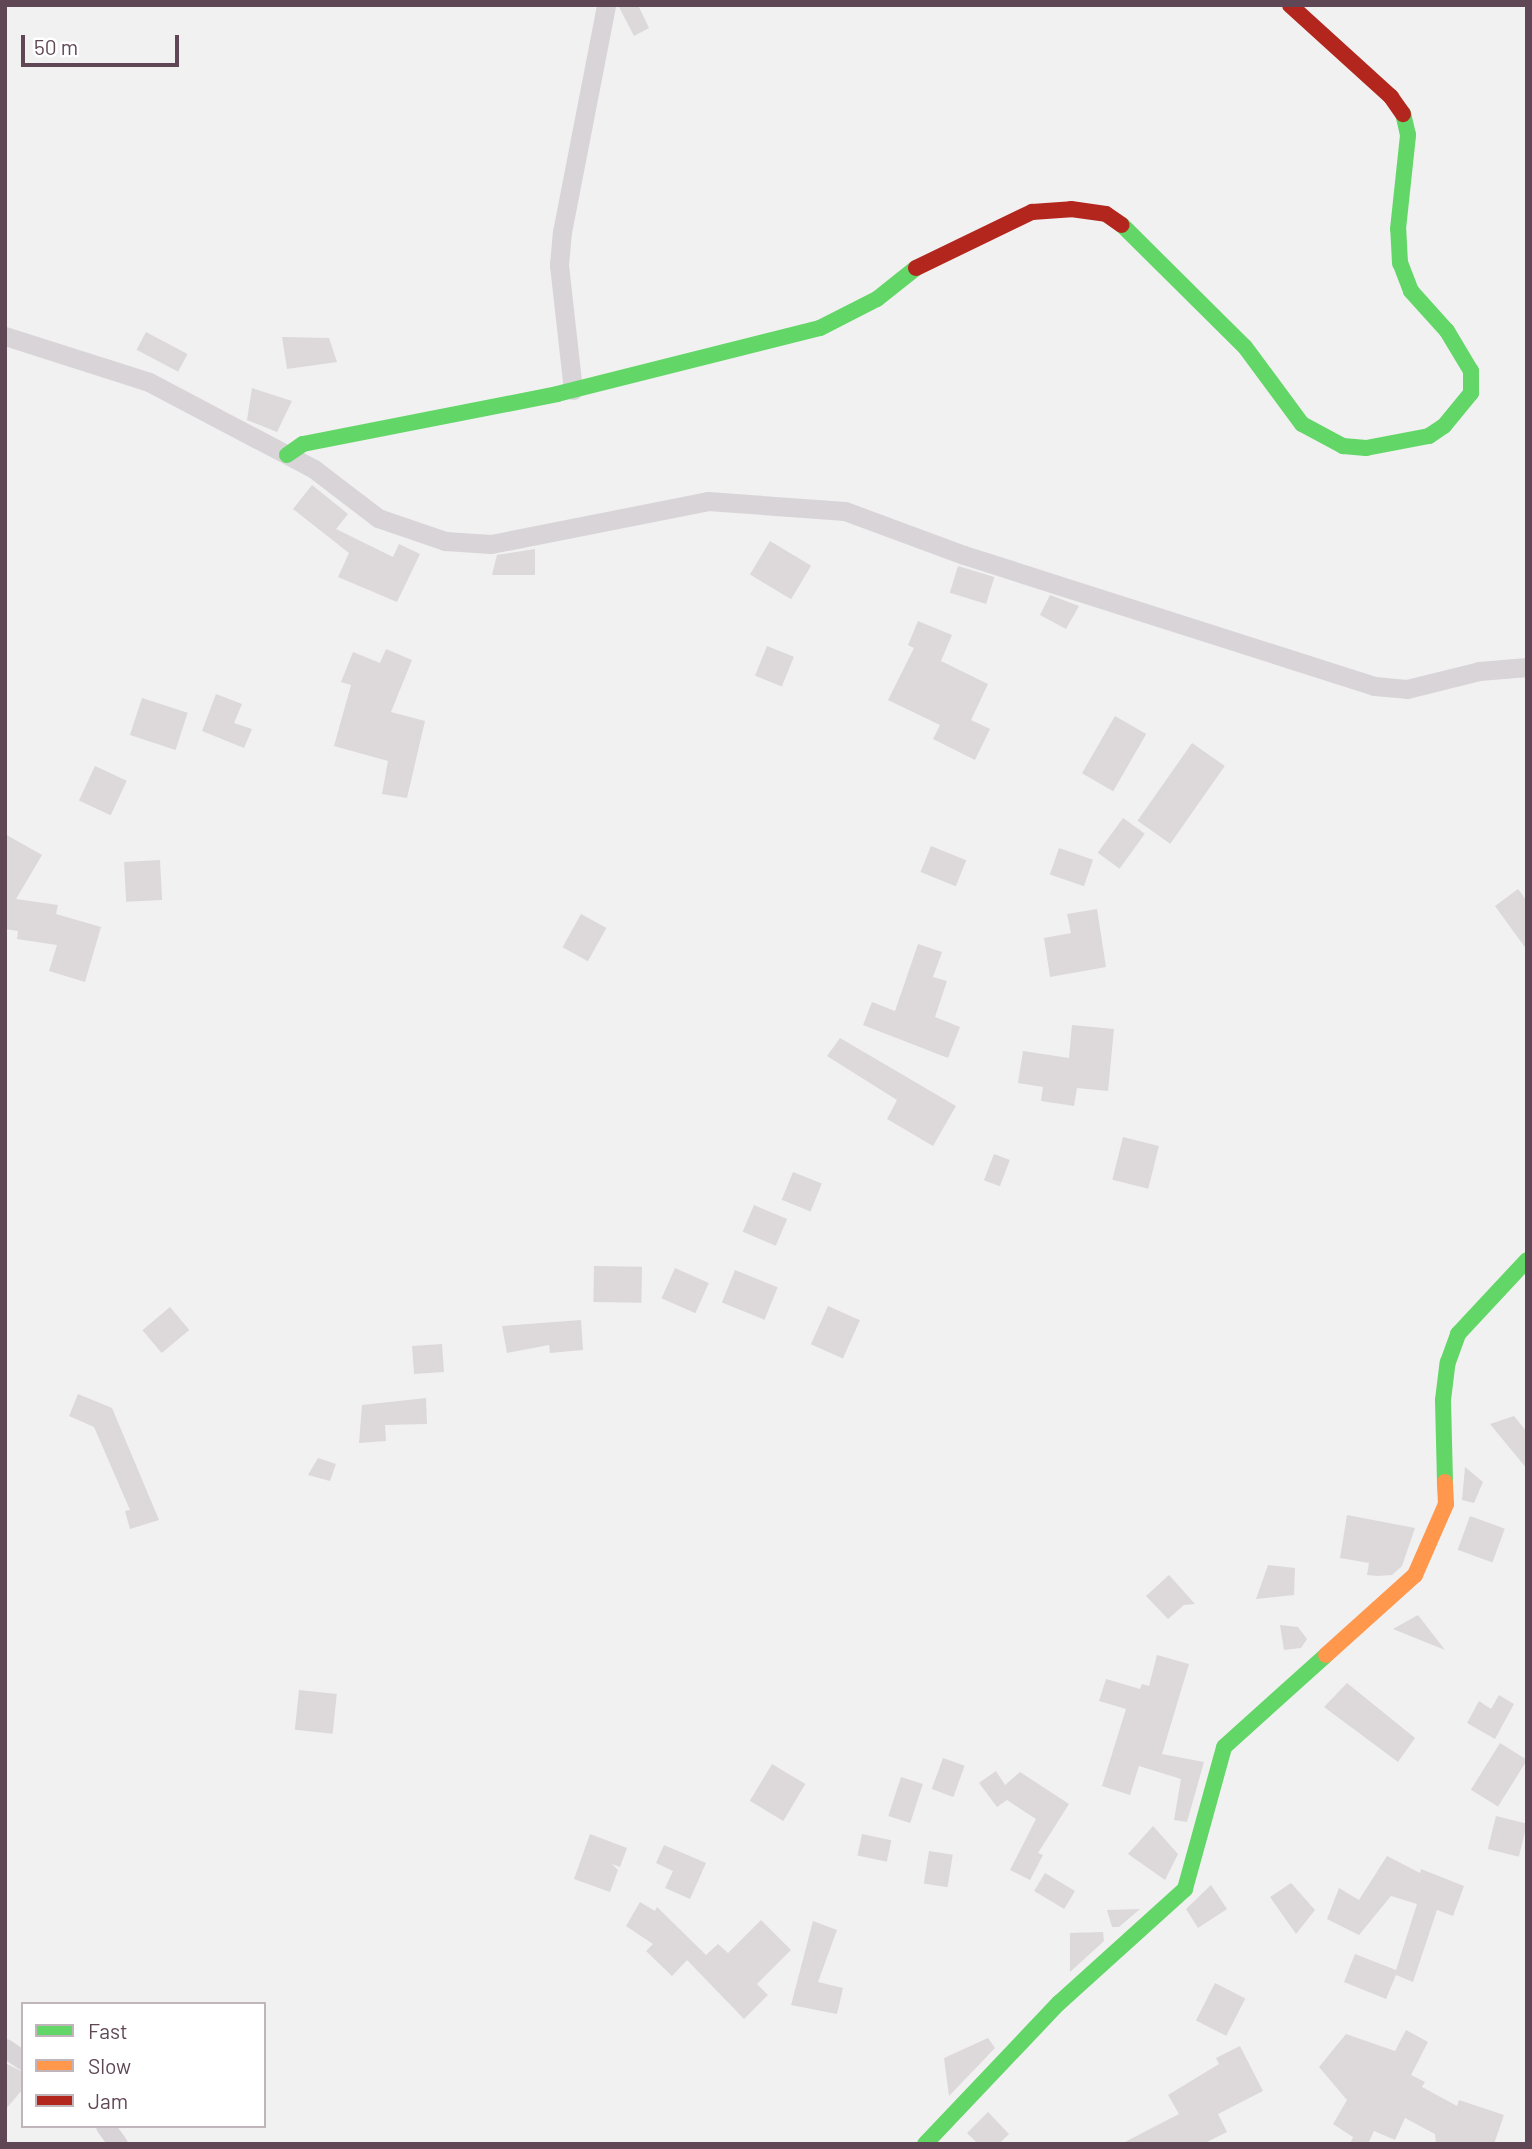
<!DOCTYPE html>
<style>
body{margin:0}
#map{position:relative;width:1532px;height:2149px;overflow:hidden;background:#f1f1f1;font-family:Barlow,sans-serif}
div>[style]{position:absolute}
.building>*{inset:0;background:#ddd9da;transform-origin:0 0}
.street>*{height:19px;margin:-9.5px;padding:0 9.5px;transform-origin:9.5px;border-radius:9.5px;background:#d8d4d7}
.fast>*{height:16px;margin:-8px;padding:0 8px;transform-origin:8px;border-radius:8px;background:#63d668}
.slow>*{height:16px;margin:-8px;padding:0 8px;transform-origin:8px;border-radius:8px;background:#ff974d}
.jam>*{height:16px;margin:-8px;padding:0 8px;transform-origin:8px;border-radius:8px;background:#b3261e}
span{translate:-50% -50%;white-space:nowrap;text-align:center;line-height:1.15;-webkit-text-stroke:7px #fff;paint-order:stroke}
.frame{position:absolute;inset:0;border:7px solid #5f4756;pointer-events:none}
.legend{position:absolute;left:21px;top:2002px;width:245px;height:126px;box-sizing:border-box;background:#fff;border:2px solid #bfb5bb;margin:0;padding:9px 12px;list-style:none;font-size:21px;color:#5f4756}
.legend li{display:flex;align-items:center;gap:14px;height:35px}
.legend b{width:35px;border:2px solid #bfb5bb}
.scale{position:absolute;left:21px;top:35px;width:158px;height:32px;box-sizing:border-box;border:4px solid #5f4756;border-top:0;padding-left:9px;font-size:21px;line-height:24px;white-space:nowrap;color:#5f4756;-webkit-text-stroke:5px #fff;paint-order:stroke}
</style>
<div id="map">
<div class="building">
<div style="clip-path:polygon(618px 5px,638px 5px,649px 28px,634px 36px)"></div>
<div style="left:146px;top:332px;width:47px;height:20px;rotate:28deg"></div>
<div style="clip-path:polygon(282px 337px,329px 338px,337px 362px,287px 369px)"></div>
<div style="clip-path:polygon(252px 388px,292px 401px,277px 432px,247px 420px)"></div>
<div style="clip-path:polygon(312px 485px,348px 514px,336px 529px,393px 557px,399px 544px,420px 554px,397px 602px,338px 577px,349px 553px,293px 509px)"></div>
<div style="left:770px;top:541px;width:48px;height:39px;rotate:31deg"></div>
<div style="clip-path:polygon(535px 549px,535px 575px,492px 575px,497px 555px)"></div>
<div style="left:958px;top:566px;width:38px;height:28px;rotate:17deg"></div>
<div style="clip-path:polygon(1050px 595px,1079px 606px,1066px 629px,1040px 615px)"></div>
<div style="clip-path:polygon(918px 621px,952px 635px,941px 661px,988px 684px,971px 720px,990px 729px,975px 760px,933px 739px,940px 725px,888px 700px,914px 648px,908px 645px)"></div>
<div style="left:767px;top:646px;width:29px;height:32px;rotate:22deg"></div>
<div style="clip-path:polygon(386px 649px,412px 660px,391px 712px,425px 721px,407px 798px,382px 794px,388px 761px,334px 746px,351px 685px,341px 682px,353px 652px,380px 663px)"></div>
<div style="clip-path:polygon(216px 694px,242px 704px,234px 723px,252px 729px,244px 748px,202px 731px)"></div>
<div style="left:142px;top:698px;width:48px;height:39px;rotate:18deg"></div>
<div style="left:1115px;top:716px;width:36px;height:66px;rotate:30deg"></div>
<div style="left:1192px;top:743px;width:40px;height:95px;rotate:35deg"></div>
<div style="left:95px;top:766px;width:35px;height:38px;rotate:25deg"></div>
<div style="left:1123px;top:818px;width:27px;height:43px;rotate:36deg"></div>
<div style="clip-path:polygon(5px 834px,42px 855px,16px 899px,58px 905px,56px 914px,101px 927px,85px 982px,49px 971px,57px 945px,17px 939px,18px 931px,5px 929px)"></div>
<div style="left:931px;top:846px;width:38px;height:28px;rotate:22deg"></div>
<div style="left:1059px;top:848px;width:36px;height:28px;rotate:19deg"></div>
<div style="left:160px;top:860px;width:40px;height:36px;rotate:87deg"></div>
<div style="clip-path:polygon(1518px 889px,1527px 901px,1527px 950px,1495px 906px)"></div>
<div style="clip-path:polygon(1097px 909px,1106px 967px,1050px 977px,1044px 938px,1071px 933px,1067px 914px)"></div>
<div style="left:581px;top:914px;width:29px;height:38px;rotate:29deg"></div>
<div style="clip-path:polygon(918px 944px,942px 952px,933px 977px,947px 981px,935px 1017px,960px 1027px,948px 1058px,863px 1025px,872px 1002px,895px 1011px)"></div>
<div style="clip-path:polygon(1072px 1025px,1114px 1029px,1108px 1091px,1077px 1088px,1074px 1106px,1041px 1101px,1043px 1087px,1018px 1083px,1023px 1051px,1069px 1058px)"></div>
<div style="clip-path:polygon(840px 1038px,956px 1106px,933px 1146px,887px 1119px,897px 1100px,827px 1056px)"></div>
<div style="left:1123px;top:1137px;width:37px;height:44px;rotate:14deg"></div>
<div style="left:994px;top:1154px;width:17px;height:28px;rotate:21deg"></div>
<div style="left:793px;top:1172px;width:31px;height:30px;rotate:22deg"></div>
<div style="left:754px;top:1205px;width:36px;height:29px;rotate:23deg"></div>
<div style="left:594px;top:1266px;width:48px;height:36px;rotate:1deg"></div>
<div style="left:675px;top:1268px;width:37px;height:33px;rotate:24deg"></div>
<div style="left:735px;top:1270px;width:46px;height:35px;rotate:22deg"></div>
<div style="left:828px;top:1306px;width:35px;height:42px;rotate:24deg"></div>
<div style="left:170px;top:1307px;width:30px;height:36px;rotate:50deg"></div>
<div style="clip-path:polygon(581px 1320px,583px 1350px,550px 1353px,549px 1345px,507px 1353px,502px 1326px)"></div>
<div style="left:442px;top:1344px;width:28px;height:30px;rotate:86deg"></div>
<div style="clip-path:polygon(78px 1394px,112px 1408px,159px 1520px,130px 1529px,125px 1511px,130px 1510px,94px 1427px,69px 1416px)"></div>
<div style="clip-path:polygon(426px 1398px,427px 1424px,385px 1425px,386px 1441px,359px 1443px,362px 1405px)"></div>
<div style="clip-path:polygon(1514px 1416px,1527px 1432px,1527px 1469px,1490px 1424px)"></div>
<div style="clip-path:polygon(318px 1458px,336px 1464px,330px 1481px,308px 1475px)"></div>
<div style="clip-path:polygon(1465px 1467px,1483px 1482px,1474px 1503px,1462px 1500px)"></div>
<div style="clip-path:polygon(1347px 1515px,1415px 1528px,1402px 1566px,1392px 1575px,1378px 1576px,1367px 1575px,1369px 1563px,1340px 1558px)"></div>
<div style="left:1470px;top:1516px;width:37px;height:36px;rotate:20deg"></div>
<div style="clip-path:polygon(1268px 1565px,1295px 1568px,1294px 1595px,1256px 1599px)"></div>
<div style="clip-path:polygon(1169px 1575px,1195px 1604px,1184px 1605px,1168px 1619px,1146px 1596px)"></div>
<div style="clip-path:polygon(1418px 1615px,1445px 1650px,1393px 1629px)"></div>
<div style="clip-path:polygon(1280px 1625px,1298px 1627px,1307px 1639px,1301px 1648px,1284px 1650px)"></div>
<div style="clip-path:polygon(1157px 1655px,1189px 1664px,1162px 1754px,1204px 1762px,1187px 1822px,1174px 1820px,1181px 1779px,1139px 1766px,1130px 1795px,1102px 1786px,1126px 1709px,1099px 1701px,1106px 1679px,1140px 1689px,1142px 1684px,1149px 1686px)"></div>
<div style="clip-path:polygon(1347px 1683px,1415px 1738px,1398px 1762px,1324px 1707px)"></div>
<div style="left:299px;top:1690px;width:38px;height:40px;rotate:6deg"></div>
<div style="clip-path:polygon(1499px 1695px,1514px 1704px,1495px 1739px,1467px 1723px,1479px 1701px,1491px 1709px)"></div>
<div style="left:1500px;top:1743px;width:32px;height:55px;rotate:32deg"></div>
<div style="left:943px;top:1758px;width:23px;height:33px;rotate:20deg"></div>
<div style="left:772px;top:1764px;width:39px;height:43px;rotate:31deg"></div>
<div style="clip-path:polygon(996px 1771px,1005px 1785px,1020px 1772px,1069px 1804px,1038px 1853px,1043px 1855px,1030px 1880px,1010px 1870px,1036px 1819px,1007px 1800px,997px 1807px,979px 1783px)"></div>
<div style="left:901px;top:1777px;width:23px;height:41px;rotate:18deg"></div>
<div style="left:1496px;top:1816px;width:32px;height:34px;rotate:14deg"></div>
<div style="clip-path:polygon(1153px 1826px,1178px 1854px,1165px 1880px,1128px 1854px)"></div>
<div style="clip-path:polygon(590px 1834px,627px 1848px,620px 1867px,612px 1864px,618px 1870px,610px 1892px,574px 1879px)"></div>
<div style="left:862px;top:1834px;width:30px;height:22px;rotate:12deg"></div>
<div style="clip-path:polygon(664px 1845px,706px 1863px,690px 1899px,665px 1888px,673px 1871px,656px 1863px)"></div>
<div style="left:929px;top:1851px;width:24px;height:33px;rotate:9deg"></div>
<div style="clip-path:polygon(1387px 1856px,1420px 1873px,1421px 1869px,1464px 1886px,1453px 1916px,1437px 1910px,1413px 1982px,1396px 1975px,1386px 1999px,1344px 1982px,1355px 1954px,1396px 1970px,1417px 1904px,1391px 1896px,1359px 1935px,1327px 1919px,1339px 1888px,1359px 1900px)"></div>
<div style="left:1045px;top:1873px;width:35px;height:21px;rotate:31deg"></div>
<div style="clip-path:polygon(1291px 1883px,1315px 1910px,1296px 1934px,1270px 1897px)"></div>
<div style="clip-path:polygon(1211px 1885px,1227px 1909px,1198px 1928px,1186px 1909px)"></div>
<div style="clip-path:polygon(640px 1902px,655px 1911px,657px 1907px,706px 1955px,718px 1944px,728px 1953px,761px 1920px,791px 1950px,757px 1984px,768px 1995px,744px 2019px,687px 1960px,672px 1976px,646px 1951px,653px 1944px,626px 1926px)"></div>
<div style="clip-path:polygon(1140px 1909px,1119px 1927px,1112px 1927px,1107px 1910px)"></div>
<div style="clip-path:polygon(813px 1921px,837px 1930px,818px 1982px,843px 1988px,837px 2014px,791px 2005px)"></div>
<div style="clip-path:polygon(1103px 1932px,1104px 1941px,1070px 1972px,1070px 1933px)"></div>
<div style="left:1215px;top:1983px;width:34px;height:42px;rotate:27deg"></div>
<div style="clip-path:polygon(1406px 2030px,1428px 2042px,1411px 2075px,1425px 2082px,1422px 2087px,1457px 2106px,1459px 2100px,1504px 2115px,1494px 2144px,1436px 2144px,1435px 2134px,1405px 2118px,1395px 2140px,1374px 2131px,1368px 2144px,1350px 2144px,1353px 2137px,1333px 2124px,1347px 2100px,1319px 2067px,1346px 2034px,1395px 2051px)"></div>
<div style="clip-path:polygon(988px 2038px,995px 2048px,949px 2096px,944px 2058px)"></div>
<div style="clip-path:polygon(1240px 2046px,1263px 2091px,1218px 2114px,1227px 2132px,1203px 2144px,1121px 2144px,1179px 2114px,1168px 2095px,1219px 2064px,1216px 2058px)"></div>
<div style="clip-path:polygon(5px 2063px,23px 2072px,23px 2089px,5px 2110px)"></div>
<div style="clip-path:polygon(988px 2112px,1009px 2134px,999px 2144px,978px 2144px,967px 2133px)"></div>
</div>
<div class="street">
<div style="left:5px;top:336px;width:151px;rotate:17.7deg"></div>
<div style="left:149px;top:382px;width:187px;rotate:27.8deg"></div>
<div style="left:314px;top:469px;width:81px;rotate:37.4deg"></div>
<div style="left:378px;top:518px;width:71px;rotate:18.9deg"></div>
<div style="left:445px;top:541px;width:46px;rotate:3.7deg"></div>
<div style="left:491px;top:544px;width:221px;rotate:-11.2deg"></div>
<div style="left:708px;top:501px;width:137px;rotate:4.2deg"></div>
<div style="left:845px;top:511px;width:127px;rotate:20.3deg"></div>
<div style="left:964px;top:555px;width:430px;rotate:17.7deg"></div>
<div style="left:1374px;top:686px;width:33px;rotate:5deg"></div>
<div style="left:1407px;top:689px;width:74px;rotate:-14deg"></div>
<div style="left:1479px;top:671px;width:48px;rotate:-4.8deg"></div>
<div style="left:573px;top:390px;width:126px;rotate:-96.4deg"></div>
<div style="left:559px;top:265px;width:33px;rotate:-85deg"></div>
<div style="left:562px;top:232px;width:231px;rotate:-79deg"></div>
<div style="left:5px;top:2048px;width:22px;rotate:34deg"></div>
<div style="left:105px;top:2126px;width:22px;rotate:54deg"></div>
</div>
<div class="fast">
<div style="left:1122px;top:225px;width:173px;rotate:44.8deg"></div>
<div style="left:1245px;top:347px;width:96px;rotate:53.5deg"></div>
<div style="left:1302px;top:424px;width:47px;rotate:28.2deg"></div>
<div style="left:1343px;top:446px;width:23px;rotate:5deg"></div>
<div style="left:1366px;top:448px;width:64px;rotate:-10.8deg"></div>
<div style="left:1429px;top:436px;width:18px;rotate:-34deg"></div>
<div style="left:1444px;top:426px;width:43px;rotate:-50.7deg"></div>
<div style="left:1471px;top:393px;width:22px;rotate:-90deg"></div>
<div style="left:1471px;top:371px;width:47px;rotate:-121deg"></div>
<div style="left:1447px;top:331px;width:54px;rotate:-132deg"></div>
<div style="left:1411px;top:291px;width:30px;rotate:-111deg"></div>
<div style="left:1400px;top:263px;width:34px;rotate:-93deg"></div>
<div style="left:1398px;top:229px;width:95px;rotate:-83.9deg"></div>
<div style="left:1408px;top:135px;width:22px;rotate:-103deg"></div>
<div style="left:287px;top:455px;width:19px;rotate:-35deg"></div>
<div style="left:303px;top:444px;width:259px;rotate:-11.1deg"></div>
<div style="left:557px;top:394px;width:271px;rotate:-14.1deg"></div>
<div style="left:820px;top:328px;width:64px;rotate:-27deg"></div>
<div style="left:877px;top:299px;width:50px;rotate:-38.5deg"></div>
<div style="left:1445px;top:1482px;width:82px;rotate:-91.4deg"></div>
<div style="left:1443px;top:1400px;width:38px;rotate:-83deg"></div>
<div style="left:1448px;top:1362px;width:30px;rotate:-70deg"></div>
<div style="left:1458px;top:1334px;width:101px;rotate:-47deg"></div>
<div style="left:925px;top:2144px;width:195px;rotate:-46.5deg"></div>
<div style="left:1059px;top:2003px;width:170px;rotate:-42.1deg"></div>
<div style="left:1185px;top:1889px;width:147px;rotate:-74.6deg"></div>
<div style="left:1224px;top:1747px;width:137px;rotate:-42deg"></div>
</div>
<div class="slow">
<div style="left:1326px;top:1655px;width:120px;rotate:-42deg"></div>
<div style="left:1415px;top:1575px;width:77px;rotate:-66.4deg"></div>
<div style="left:1446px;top:1504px;width:22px;rotate:-93deg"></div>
</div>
<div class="jam">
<div style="left:1290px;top:5px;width:137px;rotate:42.3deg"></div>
<div style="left:1391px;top:97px;width:21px;rotate:55deg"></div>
<div style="left:916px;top:268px;width:129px;rotate:-25.8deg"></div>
<div style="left:1032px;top:212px;width:39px;rotate:-4deg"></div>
<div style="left:1071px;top:209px;width:35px;rotate:8deg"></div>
<div style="left:1106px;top:214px;width:19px;rotate:35deg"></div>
</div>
<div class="frame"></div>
<ul class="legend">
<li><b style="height:9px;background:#63d668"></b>Fast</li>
<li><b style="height:9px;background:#ff974d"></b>Slow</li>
<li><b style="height:9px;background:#b3261e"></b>Jam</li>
</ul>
<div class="scale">50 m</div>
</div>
